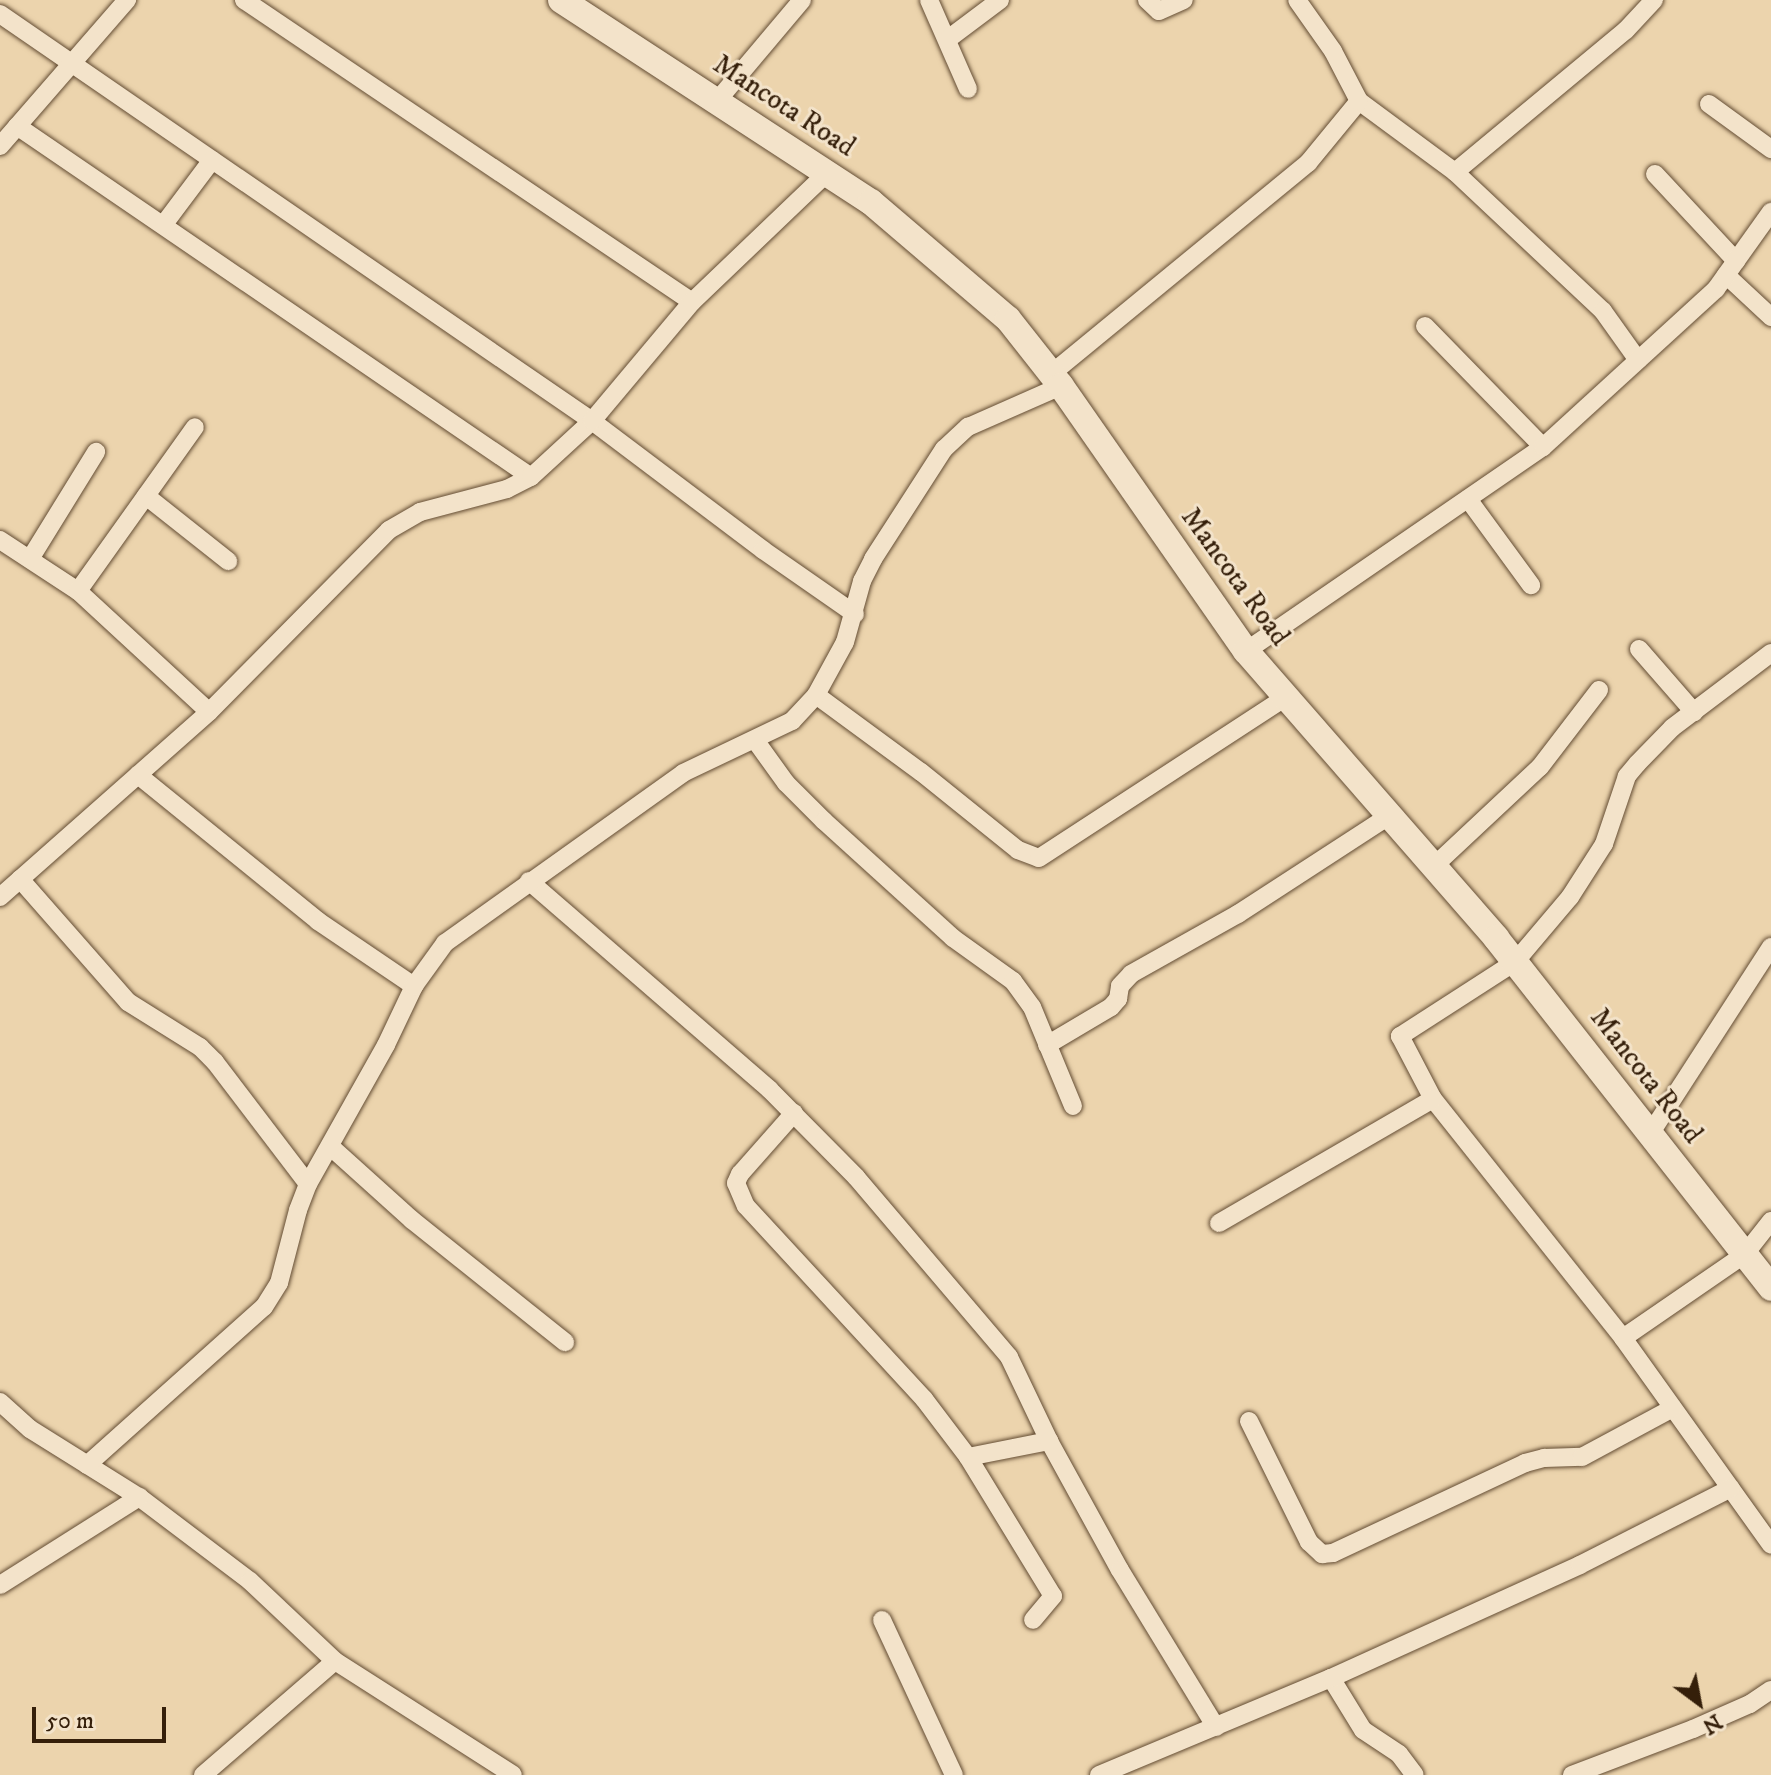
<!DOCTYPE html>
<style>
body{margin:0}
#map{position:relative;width:1771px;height:1775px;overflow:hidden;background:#ecd4ad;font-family:"IM FELL DW Pica",serif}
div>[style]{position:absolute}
.roads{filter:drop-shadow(0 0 2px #634c33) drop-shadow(0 0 2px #634c33)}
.street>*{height:18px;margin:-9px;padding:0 9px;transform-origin:9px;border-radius:9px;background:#f3e3ca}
.secondary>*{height:26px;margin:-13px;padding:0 13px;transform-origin:13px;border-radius:13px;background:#f3e3ca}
span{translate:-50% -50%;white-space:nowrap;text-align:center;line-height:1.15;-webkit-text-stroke:6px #f3e3ca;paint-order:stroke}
.street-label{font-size:28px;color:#351f0a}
.north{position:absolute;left:1659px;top:1663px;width:80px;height:80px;-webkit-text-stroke:6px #f3e3ca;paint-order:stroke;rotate:148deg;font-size:22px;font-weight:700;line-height:32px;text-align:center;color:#351f0a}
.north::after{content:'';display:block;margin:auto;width:28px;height:36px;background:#351f0a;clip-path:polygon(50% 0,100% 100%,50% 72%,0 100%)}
.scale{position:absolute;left:32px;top:1707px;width:134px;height:36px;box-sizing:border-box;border:4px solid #351f0a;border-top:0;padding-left:10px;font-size:24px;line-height:28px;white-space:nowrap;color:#351f0a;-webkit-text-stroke:6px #f3e3ca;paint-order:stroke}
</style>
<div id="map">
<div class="roads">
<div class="street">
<div style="left:244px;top:0;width:540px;rotate:33.98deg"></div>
<div style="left:929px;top:0;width:97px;rotate:66.3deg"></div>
<div style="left:1147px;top:0;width:16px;rotate:43deg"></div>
<div style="left:1159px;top:11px;width:27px;rotate:-24deg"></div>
<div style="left:0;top:14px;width:718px;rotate:34.51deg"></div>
<div style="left:592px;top:421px;width:214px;rotate:37deg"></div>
<div style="left:763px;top:550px;width:112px;rotate:34.8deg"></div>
<div style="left:948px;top:39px;width:65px;rotate:-36.9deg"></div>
<div style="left:717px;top:101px;width:132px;rotate:-49.9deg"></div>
<div style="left:1359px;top:101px;width:119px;rotate:36.5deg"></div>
<div style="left:1455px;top:172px;width:203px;rotate:43.2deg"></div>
<div style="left:1603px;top:311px;width:60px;rotate:54.5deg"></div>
<div style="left:1709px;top:104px;width:77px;rotate:36deg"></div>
<div style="left:17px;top:126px;width:622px;rotate:34.33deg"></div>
<div style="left:0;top:146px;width:194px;rotate:-49deg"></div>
<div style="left:1455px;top:172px;width:222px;rotate:-39.7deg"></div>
<div style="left:1626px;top:30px;width:41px;rotate:-47deg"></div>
<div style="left:1655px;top:174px;width:119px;rotate:47deg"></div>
<div style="left:164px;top:224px;width:80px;rotate:-53.1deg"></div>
<div style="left:1726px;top:275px;width:62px;rotate:43deg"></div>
<div style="left:1425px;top:326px;width:169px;rotate:45.7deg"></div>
<div style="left:1051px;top:374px;width:333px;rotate:-39.4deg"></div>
<div style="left:1308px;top:163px;width:80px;rotate:-50.6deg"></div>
<div style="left:1359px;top:101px;width:56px;rotate:-117.5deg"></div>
<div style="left:1333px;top:51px;width:62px;rotate:-125.2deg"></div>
<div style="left:146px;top:496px;width:105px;rotate:38.4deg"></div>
<div style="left:1468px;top:499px;width:107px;rotate:53.8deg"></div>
<div style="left:0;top:540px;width:93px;rotate:33.2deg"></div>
<div style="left:78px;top:591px;width:178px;rotate:42.7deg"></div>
<div style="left:30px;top:559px;width:126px;rotate:-58.3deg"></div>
<div style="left:78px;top:591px;width:201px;rotate:-54.5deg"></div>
<div style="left:1639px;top:649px;width:84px;rotate:48.9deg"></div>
<div style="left:1246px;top:651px;width:360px;rotate:-34.5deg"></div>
<div style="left:1543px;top:447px;width:234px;rotate:-42.4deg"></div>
<div style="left:1716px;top:289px;width:95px;rotate:-54.5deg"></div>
<div style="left:1771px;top:653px;width:124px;rotate:142.9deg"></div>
<div style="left:1672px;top:728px;width:50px;rotate:134.2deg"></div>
<div style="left:1637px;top:764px;width:16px;rotate:130deg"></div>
<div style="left:1627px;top:776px;width:72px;rotate:108.7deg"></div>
<div style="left:1604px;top:844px;width:63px;rotate:122.7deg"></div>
<div style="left:1570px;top:897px;width:85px;rotate:130.2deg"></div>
<div style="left:1515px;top:962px;width:137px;rotate:147.2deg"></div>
<div style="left:1400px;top:1036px;width:71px;rotate:62.4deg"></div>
<div style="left:1433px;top:1099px;width:305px;rotate:51.5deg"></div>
<div style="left:1623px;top:1338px;width:254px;rotate:54.4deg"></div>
<div style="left:816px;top:695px;width:130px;rotate:36.3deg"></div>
<div style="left:921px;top:772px;width:124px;rotate:38.8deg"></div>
<div style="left:1018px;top:850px;width:22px;rotate:21deg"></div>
<div style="left:1039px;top:858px;width:293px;rotate:-33.1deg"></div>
<div style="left:755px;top:740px;width:53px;rotate:54.2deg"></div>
<div style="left:786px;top:783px;width:54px;rotate:45deg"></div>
<div style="left:824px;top:821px;width:174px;rotate:42.2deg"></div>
<div style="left:953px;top:938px;width:74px;rotate:35.6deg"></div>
<div style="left:1013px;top:981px;width:32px;rotate:54deg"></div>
<div style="left:1032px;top:1007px;width:107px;rotate:67.5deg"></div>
<div style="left:138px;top:775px;width:232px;rotate:39deg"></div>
<div style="left:318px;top:921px;width:116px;rotate:34.1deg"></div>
<div style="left:1433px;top:867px;width:146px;rotate:-43.1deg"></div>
<div style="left:1540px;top:767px;width:97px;rotate:-52.5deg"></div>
<div style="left:20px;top:879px;width:164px;rotate:48.7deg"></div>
<div style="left:128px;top:1002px;width:85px;rotate:32deg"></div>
<div style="left:200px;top:1047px;width:21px;rotate:45deg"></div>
<div style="left:215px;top:1062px;width:153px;rotate:52.7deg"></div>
<div style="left:529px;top:881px;width:318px;rotate:40.9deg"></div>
<div style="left:769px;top:1089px;width:124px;rotate:45.3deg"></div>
<div style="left:856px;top:1177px;width:236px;rotate:49.6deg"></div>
<div style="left:1009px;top:1357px;width:93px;rotate:64.5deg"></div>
<div style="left:0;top:897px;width:279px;rotate:-41.5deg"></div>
<div style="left:209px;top:712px;width:256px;rotate:-45.3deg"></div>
<div style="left:389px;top:530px;width:36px;rotate:-30deg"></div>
<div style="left:420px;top:512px;width:90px;rotate:-14.8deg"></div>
<div style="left:507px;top:489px;width:27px;rotate:-27deg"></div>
<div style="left:531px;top:477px;width:83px;rotate:-42.6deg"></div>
<div style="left:592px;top:421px;width:155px;rotate:-50deg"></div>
<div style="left:692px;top:302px;width:187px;rotate:-43.7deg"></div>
<div style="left:1047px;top:1045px;width:74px;rotate:-30.7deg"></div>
<div style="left:1111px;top:1007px;width:11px;rotate:-49deg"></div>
<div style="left:1118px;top:999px;width:13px;rotate:-81deg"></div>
<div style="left:1120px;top:986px;width:16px;rotate:-47deg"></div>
<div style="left:1131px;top:974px;width:123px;rotate:-29.3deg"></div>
<div style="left:1238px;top:914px;width:180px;rotate:-33deg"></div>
<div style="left:794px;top:1113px;width:81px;rotate:131.5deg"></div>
<div style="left:740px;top:1174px;width:10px;rotate:114deg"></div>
<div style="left:736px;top:1183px;width:25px;rotate:67deg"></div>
<div style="left:746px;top:1206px;width:263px;rotate:47.3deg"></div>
<div style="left:924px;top:1399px;width:73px;rotate:52.8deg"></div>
<div style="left:968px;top:1457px;width:83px;rotate:-11.2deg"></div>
<div style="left:1049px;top:1441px;width:147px;rotate:61.2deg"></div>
<div style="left:1120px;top:1570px;width:184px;rotate:58.6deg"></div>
<div style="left:1650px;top:1134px;width:223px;rotate:-57.1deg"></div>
<div style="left:331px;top:1147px;width:109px;rotate:42deg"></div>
<div style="left:412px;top:1220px;width:196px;rotate:38.6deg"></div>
<div style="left:1219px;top:1223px;width:247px;rotate:-30.1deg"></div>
<div style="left:1623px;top:1338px;width:148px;rotate:-34.5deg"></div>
<div style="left:1745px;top:1254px;width:42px;rotate:-51.8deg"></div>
<div style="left:0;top:1402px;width:40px;rotate:42deg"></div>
<div style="left:30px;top:1429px;width:128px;rotate:32deg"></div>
<div style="left:139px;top:1497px;width:139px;rotate:37.1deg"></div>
<div style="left:250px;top:1581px;width:117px;rotate:43.3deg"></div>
<div style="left:335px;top:1661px;width:211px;rotate:32.6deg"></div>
<div style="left:1249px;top:1421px;width:135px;rotate:63.6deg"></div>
<div style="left:1309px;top:1542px;width:18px;rotate:43deg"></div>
<div style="left:1322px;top:1554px;width:11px;rotate:-5deg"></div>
<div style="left:1333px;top:1553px;width:212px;rotate:-25.1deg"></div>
<div style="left:1525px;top:1463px;width:20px;rotate:-15deg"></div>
<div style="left:1544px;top:1458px;width:38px;rotate:-2deg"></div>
<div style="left:1582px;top:1457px;width:103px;rotate:-28.3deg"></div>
<div style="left:968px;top:1457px;width:163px;rotate:58.6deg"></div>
<div style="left:1053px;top:1596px;width:31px;rotate:130deg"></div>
<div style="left:87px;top:1465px;width:237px;rotate:-41.8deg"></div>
<div style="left:264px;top:1307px;width:28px;rotate:-58deg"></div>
<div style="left:279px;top:1283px;width:75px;rotate:-75.4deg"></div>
<div style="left:298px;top:1210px;width:28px;rotate:-69deg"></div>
<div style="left:308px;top:1184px;width:159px;rotate:-60.7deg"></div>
<div style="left:386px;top:1045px;width:65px;rotate:-64.6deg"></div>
<div style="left:414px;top:986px;width:53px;rotate:-54.2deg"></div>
<div style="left:445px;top:943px;width:292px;rotate:-35.5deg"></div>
<div style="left:683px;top:773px;width:121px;rotate:-25.5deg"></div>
<div style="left:792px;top:721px;width:35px;rotate:-47deg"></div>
<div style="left:816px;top:695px;width:60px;rotate:-61.3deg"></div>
<div style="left:845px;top:642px;width:63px;rotate:-74.4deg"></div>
<div style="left:862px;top:581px;width:25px;rotate:-63deg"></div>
<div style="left:873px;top:559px;width:131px;rotate:-57.2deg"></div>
<div style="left:944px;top:449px;width:33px;rotate:-43deg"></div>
<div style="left:968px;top:427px;width:102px;rotate:-23.8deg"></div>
<div style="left:0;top:1585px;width:165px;rotate:-32.3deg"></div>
<div style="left:882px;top:1620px;width:171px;rotate:65.1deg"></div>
<div style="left:1331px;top:1678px;width:61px;rotate:58.4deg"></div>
<div style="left:1363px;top:1730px;width:43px;rotate:33.7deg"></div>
<div style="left:1399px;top:1754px;width:26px;rotate:53deg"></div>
<div style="left:203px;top:1775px;width:174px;rotate:-40.8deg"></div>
<div style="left:1099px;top:1775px;width:251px;rotate:-22.7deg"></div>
<div style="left:1331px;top:1678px;width:273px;rotate:-24.4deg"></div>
<div style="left:1580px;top:1565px;width:169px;rotate:-27deg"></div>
<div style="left:1572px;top:1775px;width:129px;rotate:-20.8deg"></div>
<div style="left:1693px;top:1729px;width:62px;rotate:-23.7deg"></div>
<div style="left:1750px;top:1704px;width:25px;rotate:-34deg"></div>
</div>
<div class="secondary">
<div style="left:561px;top:0;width:370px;rotate:33.1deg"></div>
<div style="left:871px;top:202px;width:180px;rotate:40.5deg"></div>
<div style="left:1008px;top:319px;width:85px;rotate:51.7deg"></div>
<div style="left:1061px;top:386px;width:323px;rotate:55.1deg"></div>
<div style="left:1246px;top:651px;width:381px;rotate:48.9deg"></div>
<div style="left:1496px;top:938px;width:445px;rotate:51.8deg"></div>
</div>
</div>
<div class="street-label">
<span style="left:784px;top:106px;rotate:33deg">Mancota Road</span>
<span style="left:1235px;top:577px;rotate:54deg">Mancota Road</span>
<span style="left:1646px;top:1076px;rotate:52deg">Mancota Road</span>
</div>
<div class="north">N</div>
<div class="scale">50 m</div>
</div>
